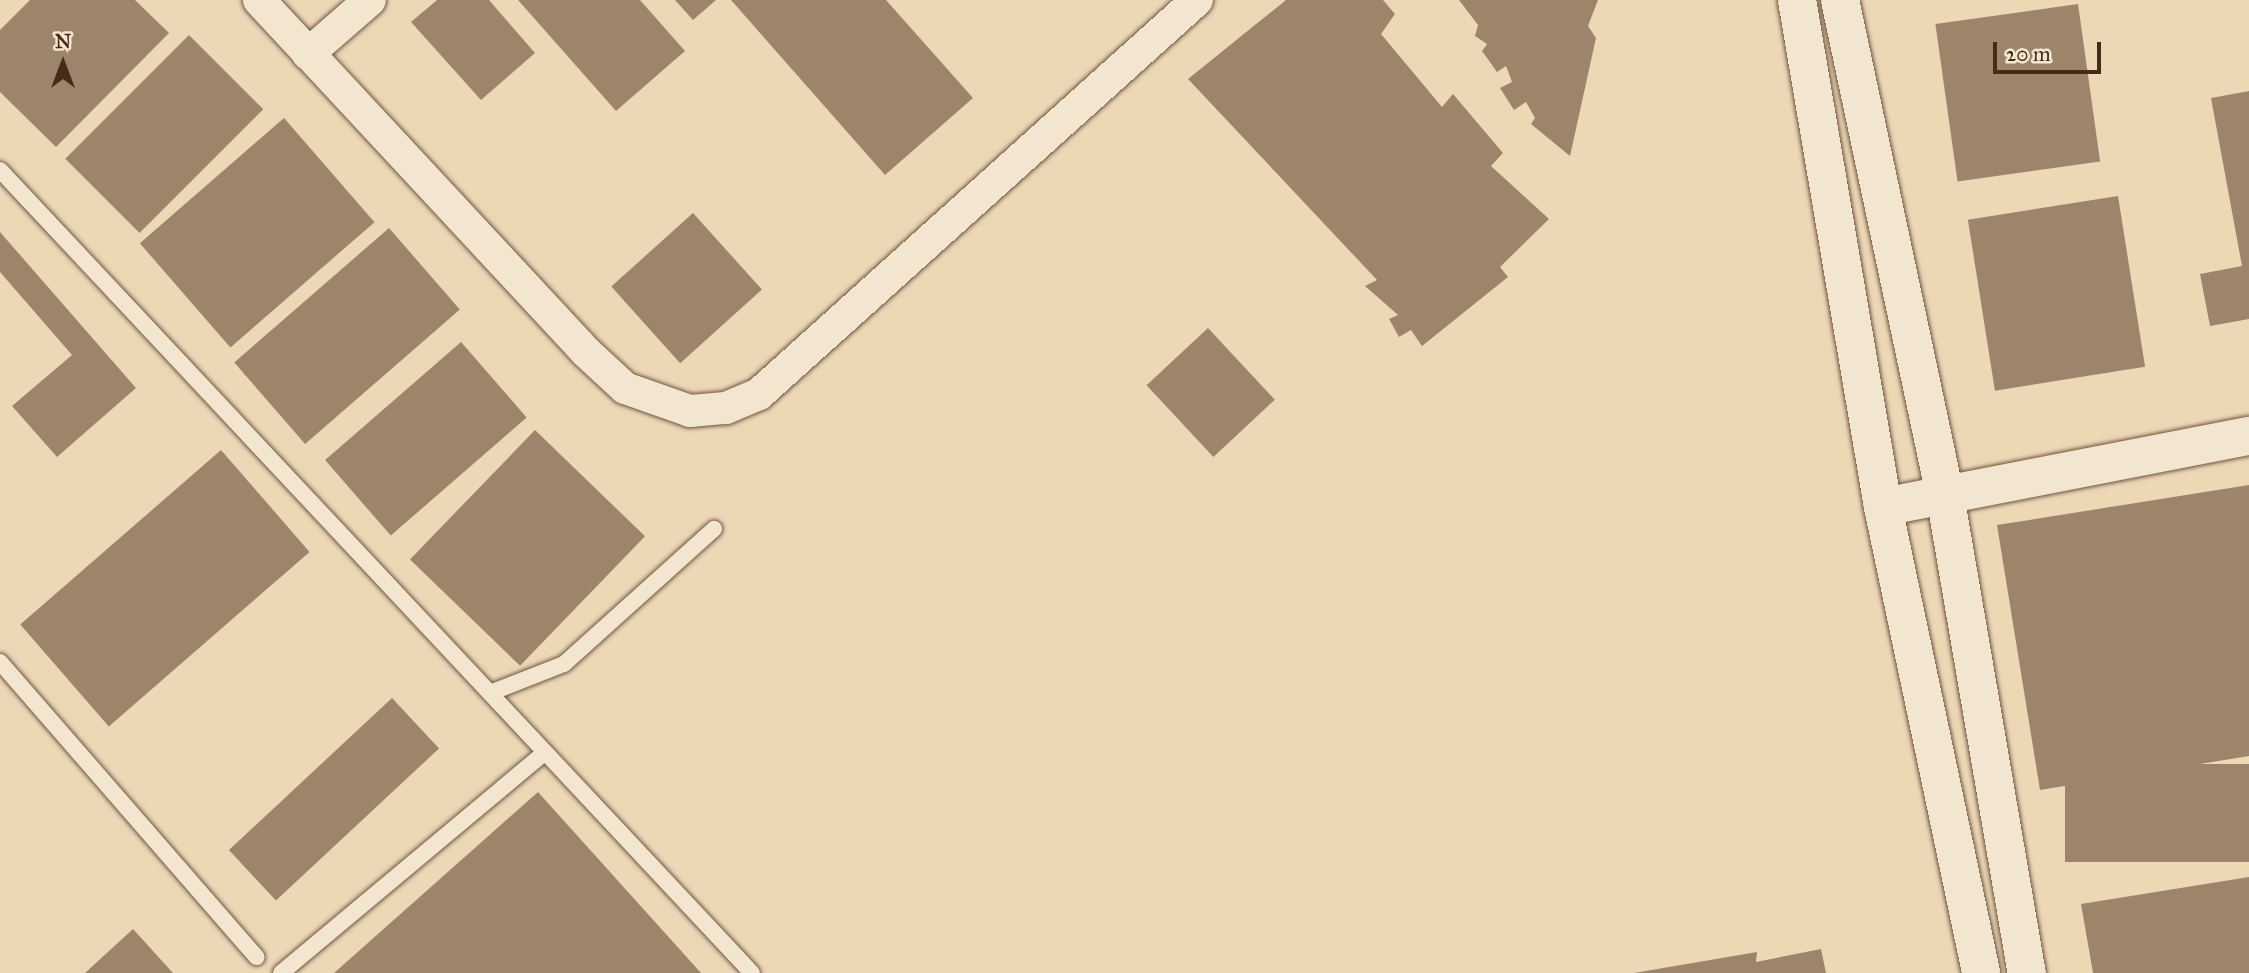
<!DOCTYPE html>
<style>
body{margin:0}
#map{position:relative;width:2249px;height:973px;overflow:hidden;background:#edd8b6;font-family:"IM FELL Great Primer",serif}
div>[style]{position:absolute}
.building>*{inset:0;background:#9d856b;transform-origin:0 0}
.roads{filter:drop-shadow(0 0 2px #705640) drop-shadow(0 0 2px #705640)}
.service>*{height:16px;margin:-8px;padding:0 8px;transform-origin:8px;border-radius:8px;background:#f3e6d0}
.minor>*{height:32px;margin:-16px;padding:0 16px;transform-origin:16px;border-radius:16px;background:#f3e6d0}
.tertiary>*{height:38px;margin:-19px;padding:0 19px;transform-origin:19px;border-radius:19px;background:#f3e6d0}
span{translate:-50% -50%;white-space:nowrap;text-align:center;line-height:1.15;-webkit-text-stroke:5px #f3e6d0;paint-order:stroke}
.north{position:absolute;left:28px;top:28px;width:70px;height:70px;-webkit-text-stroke:5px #f3e6d0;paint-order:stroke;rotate:0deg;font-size:19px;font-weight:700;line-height:28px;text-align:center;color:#462b19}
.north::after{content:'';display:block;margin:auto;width:24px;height:32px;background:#462b19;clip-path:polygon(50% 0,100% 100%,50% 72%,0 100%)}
.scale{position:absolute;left:1993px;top:42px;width:108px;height:32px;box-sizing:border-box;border:4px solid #462b19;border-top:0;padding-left:9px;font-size:21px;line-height:24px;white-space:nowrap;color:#462b19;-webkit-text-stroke:5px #f3e6d0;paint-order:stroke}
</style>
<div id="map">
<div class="building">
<div style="clip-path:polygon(30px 0,135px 0,169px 33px,56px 147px,0 92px,0 30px)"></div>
<div style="clip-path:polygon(437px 0,489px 0,535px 53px,481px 100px,411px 22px)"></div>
<div style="clip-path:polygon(518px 0,640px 0,685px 51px,616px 111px)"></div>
<div style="clip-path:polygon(675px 0,716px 0,693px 20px)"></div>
<div style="clip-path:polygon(731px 0,886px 0,973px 98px,885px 175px)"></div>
<div style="clip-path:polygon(1286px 0,1383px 0,1395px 14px,1381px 34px,1442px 107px,1453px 94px,1503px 153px,1491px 166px,1549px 219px,1500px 267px,1508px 277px,1422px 346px,1411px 330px,1399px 337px,1389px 319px,1398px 315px,1365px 286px,1377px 280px,1188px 79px)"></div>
<div style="clip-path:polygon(1459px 0,1598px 0,1588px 26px,1596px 38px,1570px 156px,1531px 124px,1535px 118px,1526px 102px,1514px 110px,1500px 88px,1512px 82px,1506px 66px,1497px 72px,1482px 51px,1487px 44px,1475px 36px,1478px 25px)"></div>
<div style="left:2078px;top:4px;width:159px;height:144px;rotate:82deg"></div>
<div style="left:189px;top:35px;width:105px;height:175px;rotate:45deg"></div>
<div style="clip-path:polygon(2249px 91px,2249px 319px,2210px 326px,2200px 274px,2242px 266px,2211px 98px)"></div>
<div style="left:284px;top:118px;width:138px;height:191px;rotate:49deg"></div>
<div style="left:2118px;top:196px;width:173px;height:152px;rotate:81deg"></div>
<div style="left:693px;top:213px;width:103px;height:110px;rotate:48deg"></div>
<div style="left:389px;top:228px;width:108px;height:205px;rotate:49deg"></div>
<div style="clip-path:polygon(0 232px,136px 388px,57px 457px,12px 406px,72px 355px,0 272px)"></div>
<div style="left:1208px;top:328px;width:98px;height:84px;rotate:47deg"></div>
<div style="left:461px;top:342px;width:100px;height:180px;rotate:49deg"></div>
<div style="left:535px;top:430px;width:153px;height:180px;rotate:44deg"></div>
<div style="left:221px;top:450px;width:135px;height:266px;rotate:49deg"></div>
<div style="clip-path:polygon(2249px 485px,2249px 756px,2040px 790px,1997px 525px)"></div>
<div style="left:392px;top:698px;width:69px;height:223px;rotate:47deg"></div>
<div style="left:2249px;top:764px;width:98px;height:184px;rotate:90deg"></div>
<div style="clip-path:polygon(538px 792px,701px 973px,334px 973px)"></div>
<div style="clip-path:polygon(2249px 877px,2249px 973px,2093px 973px,2081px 904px)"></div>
<div style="clip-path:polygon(133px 929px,173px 973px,85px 973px)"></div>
<div style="clip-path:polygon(1821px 949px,1826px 973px,1634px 973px,1757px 952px,1756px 962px)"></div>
</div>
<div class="roads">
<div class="service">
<div style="left:0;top:170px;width:1100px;rotate:46.88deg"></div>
<div style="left:0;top:662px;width:391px;rotate:49deg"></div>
<div style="left:490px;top:693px;width:79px;rotate:-21.4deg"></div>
<div style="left:564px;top:664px;width:202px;rotate:-42deg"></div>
<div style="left:281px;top:973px;width:344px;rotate:-39.9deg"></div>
</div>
<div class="minor">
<div style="left:259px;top:0;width:480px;rotate:47.1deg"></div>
<div style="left:586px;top:352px;width:53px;rotate:42.7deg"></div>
<div style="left:625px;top:388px;width:69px;rotate:19.5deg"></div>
<div style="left:690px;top:411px;width:36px;rotate:-5deg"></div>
<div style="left:726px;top:408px;width:36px;rotate:-23deg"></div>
<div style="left:759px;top:394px;width:589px;rotate:-41.97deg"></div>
<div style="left:308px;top:54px;width:82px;rotate:-41.1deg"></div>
</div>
<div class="tertiary">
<div style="left:1797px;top:0;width:514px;rotate:80.37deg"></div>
<div style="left:1883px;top:507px;width:476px;rotate:78.1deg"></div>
<div style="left:1840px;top:0;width:506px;rotate:78.02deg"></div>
<div style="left:1945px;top:495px;width:485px;rotate:80.3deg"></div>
<div style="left:1883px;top:507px;width:373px;rotate:-11deg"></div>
</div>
</div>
<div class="north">N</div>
<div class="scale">20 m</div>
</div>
